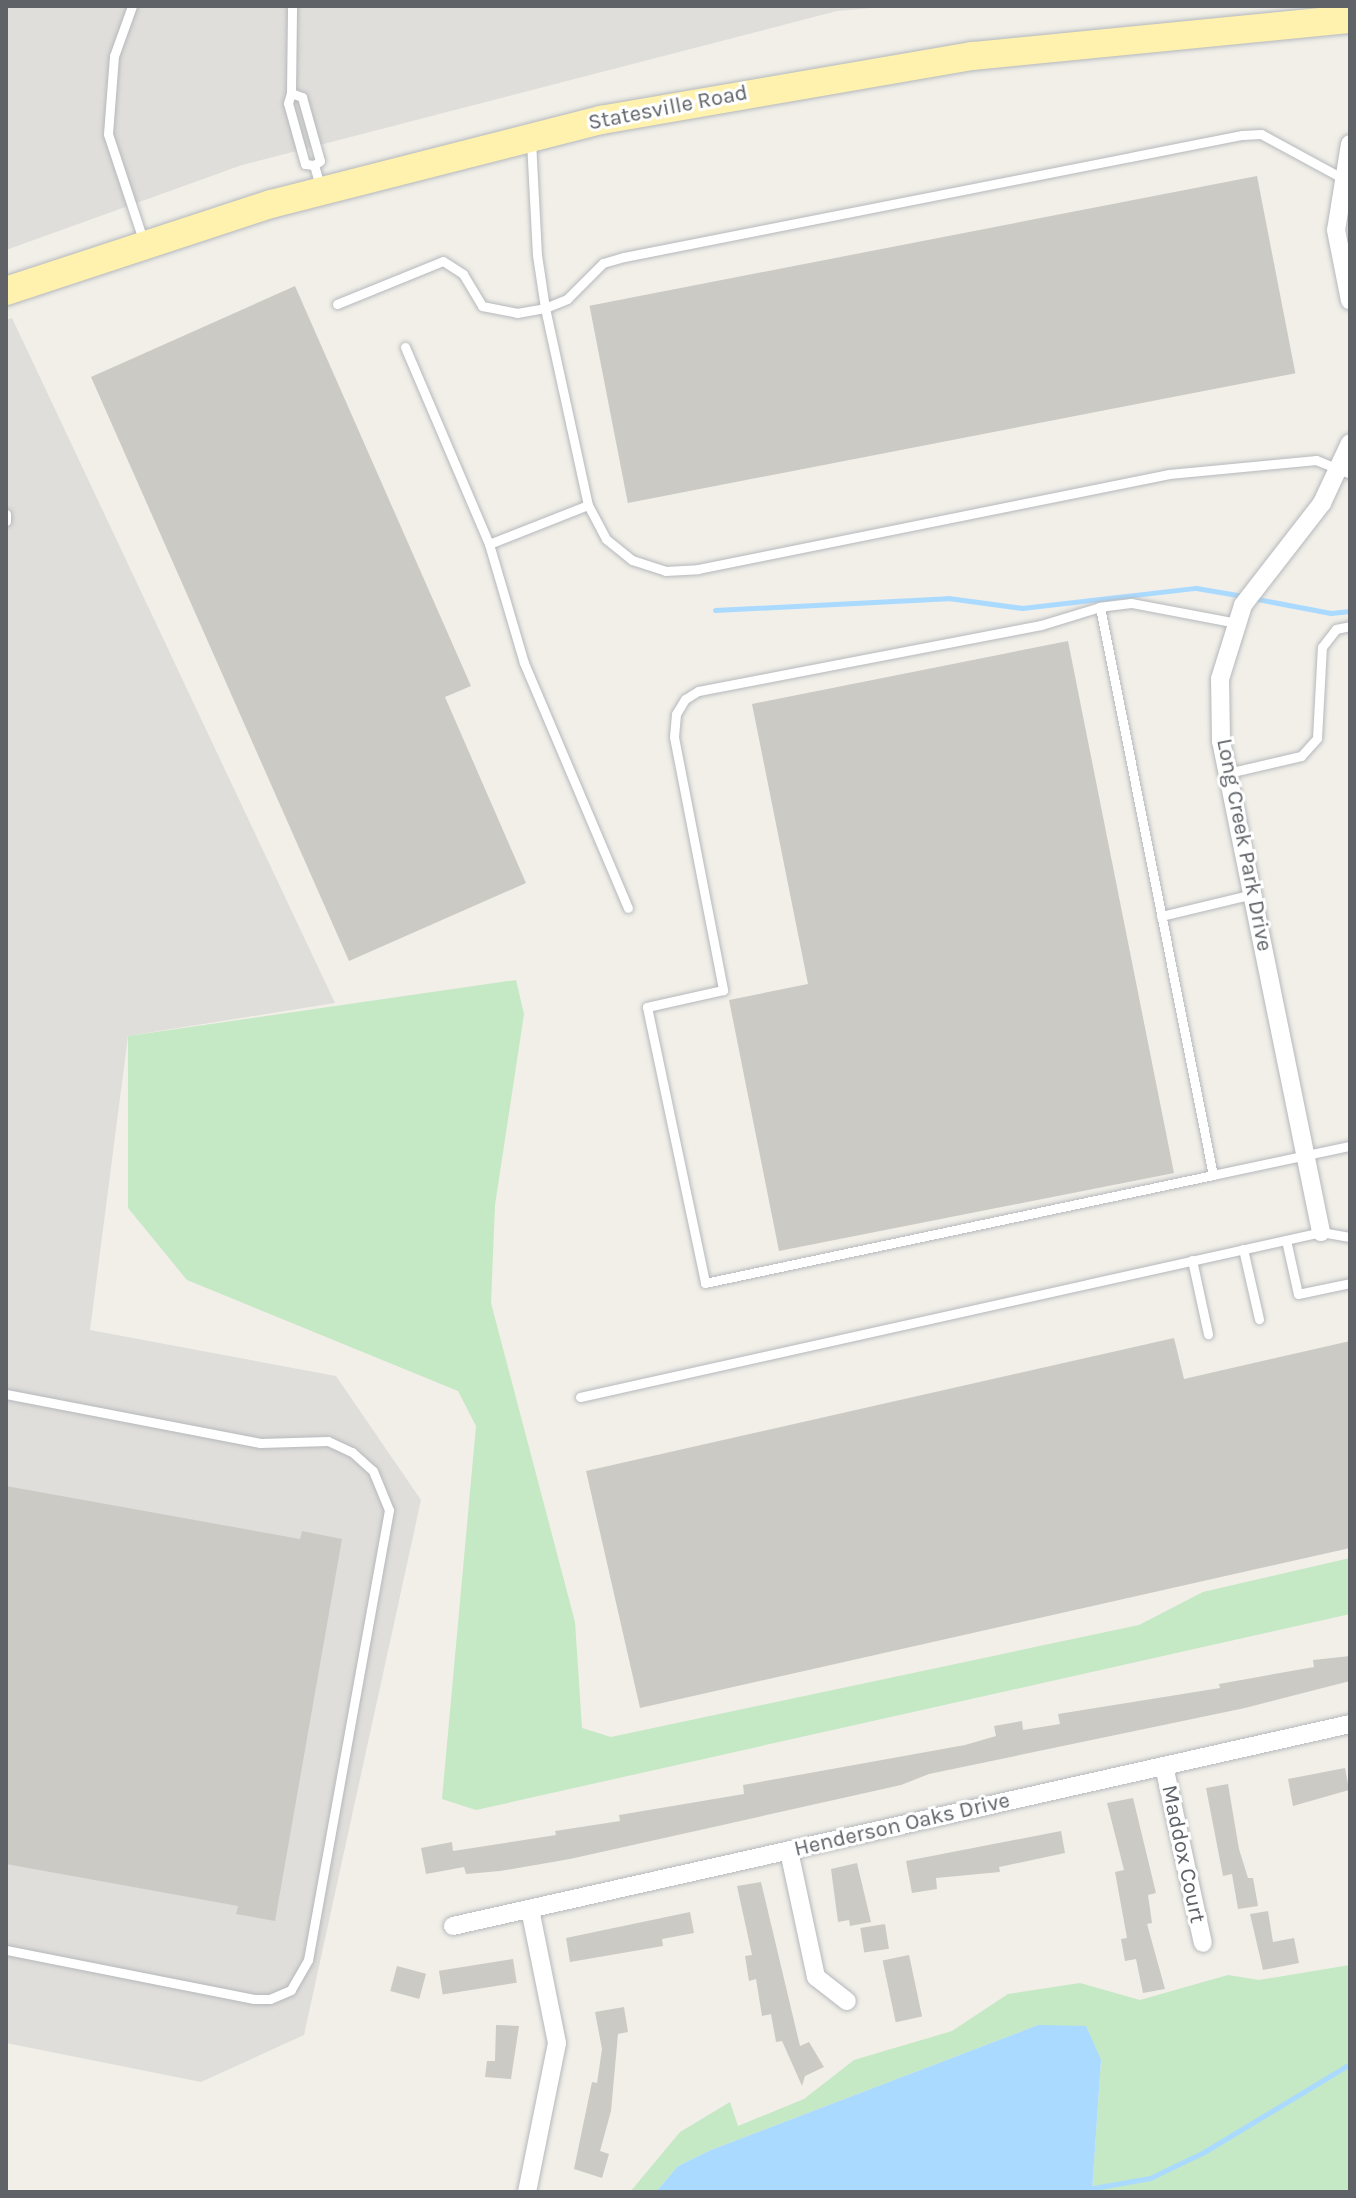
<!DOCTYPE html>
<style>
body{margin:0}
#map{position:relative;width:1356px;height:2198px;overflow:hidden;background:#f1efe8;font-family:Karla,sans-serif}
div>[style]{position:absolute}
.industrial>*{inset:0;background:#e0deda}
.green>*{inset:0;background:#c5e8c5}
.water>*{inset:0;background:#aadaff}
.stream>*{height:5px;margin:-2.5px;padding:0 2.5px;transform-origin:2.5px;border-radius:2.5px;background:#aadaff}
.building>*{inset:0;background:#cccac5;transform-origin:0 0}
.roads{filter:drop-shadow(0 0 2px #b5b8bc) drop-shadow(0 0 2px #b5b8bc)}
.service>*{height:9px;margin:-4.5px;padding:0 4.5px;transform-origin:4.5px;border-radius:4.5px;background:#fff}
.minor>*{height:18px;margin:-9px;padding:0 9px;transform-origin:9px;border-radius:9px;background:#fff}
.primary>*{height:28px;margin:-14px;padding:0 14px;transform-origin:14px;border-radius:14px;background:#fff2af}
span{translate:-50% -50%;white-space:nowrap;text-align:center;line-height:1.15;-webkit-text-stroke:6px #fff;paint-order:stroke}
.street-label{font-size:22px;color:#5f6368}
.frame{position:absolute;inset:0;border:8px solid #5f6368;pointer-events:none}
</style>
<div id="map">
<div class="industrial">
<div style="clip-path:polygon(6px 6px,897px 6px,837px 11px,242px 165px,6px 250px)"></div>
<div style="clip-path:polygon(12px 318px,335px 1003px,128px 1036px,90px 1330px,336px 1376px,421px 1500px,304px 2035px,201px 2082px,6px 2043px,6px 320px)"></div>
</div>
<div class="green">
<div style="clip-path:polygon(516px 980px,524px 1014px,495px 1205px,491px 1303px,575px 1622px,582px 1728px,611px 1737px,1139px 1625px,1203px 1592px,1350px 1558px,1350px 1614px,476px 1810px,442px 1799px,476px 1426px,458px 1391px,187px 1280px,128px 1208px,128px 1036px)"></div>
<div style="clip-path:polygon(1350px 1965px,1350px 2192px,1092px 2192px,1101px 2060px,1038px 2025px,711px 2150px,678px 2166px,656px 2192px,630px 2192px,680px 2132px,730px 2102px,738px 2126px,804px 2099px,854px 2060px,952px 2031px,1008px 1994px,1080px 1983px,1140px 2000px,1228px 1975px,1259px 1980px)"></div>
</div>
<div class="water">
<div style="clip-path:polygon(1038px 2025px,1086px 2026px,1101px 2060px,1092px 2192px,656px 2192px,678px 2166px,711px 2150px)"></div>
</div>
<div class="stream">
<div style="left:1252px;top:598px;width:80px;rotate:10.8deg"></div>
<div style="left:1331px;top:613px;width:19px;rotate:-6deg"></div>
<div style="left:715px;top:610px;width:233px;rotate:-2.9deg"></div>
<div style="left:948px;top:598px;width:75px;rotate:7.7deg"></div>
<div style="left:1022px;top:608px;width:175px;rotate:-6.6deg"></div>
<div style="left:1196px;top:588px;width:48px;rotate:9.7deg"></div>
<div style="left:1088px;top:2189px;width:63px;rotate:-10.1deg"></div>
<div style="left:1150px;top:2178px;width:60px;rotate:-25.7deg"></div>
<div style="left:1204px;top:2152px;width:170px;rotate:-31.1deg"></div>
</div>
<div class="building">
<div style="left:1257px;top:176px;width:201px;height:680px;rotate:79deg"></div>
<div style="clip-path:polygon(295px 286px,471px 686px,445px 697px,526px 883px,349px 961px,91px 377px)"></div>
<div style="clip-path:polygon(1068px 641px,1174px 1173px,779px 1251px,729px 1000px,808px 984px,752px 704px)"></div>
<div style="clip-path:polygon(1174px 1338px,1184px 1379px,1350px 1341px,1350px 1548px,640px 1708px,586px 1471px)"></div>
<div style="clip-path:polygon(6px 1486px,300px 1539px,302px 1531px,342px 1539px,275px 1921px,236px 1914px,238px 1906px,6px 1864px)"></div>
<div style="clip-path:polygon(1350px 1656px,1350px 1681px,1245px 1708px,929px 1774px,901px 1785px,570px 1859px,500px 1871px,466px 1874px,464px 1867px,426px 1874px,421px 1848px,452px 1842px,453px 1851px,556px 1835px,555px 1831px,620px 1821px,619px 1815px,744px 1794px,743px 1785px,965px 1745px,996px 1736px,994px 1726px,1022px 1721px,1023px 1730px,1060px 1724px,1058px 1714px,1220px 1688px,1219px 1684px,1314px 1667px,1313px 1660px)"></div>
<div style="clip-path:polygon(1345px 1768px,1349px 1790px,1293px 1806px,1288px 1779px)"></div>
<div style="clip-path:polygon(1228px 1784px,1239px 1849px,1248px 1878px,1253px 1878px,1258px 1906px,1238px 1909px,1232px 1874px,1223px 1876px,1206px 1788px)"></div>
<div style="clip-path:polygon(1133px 1798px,1156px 1893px,1148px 1895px,1152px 1923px,1147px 1924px,1165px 1989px,1143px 1993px,1136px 1959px,1125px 1961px,1121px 1939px,1127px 1938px,1115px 1872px,1124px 1870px,1107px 1803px)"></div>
<div style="clip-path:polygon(1061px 1831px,1065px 1853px,999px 1867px,1000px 1872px,936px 1878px,937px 1889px,912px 1893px,906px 1861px)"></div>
<div style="clip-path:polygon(857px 1863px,871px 1922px,850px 1926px,849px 1920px,838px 1922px,831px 1869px)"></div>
<div style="clip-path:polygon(761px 1882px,800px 2046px,809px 2042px,824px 2067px,805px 2076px,802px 2086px,782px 2041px,776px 2042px,771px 2014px,762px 2016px,756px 1979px,749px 1981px,745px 1956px,752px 1955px,737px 1886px)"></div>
<div style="clip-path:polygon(1268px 1911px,1273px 1942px,1294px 1938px,1299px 1963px,1263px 1970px,1250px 1914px)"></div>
<div style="clip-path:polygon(690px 1912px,694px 1933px,662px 1939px,663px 1946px,570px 1962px,566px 1938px)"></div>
<div style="left:885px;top:1924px;width:25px;height:25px;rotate:81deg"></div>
<div style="left:909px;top:1955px;width:63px;height:27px;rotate:78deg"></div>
<div style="left:513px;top:1959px;width:24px;height:75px;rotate:81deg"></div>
<div style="left:397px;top:1966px;width:30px;height:26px;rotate:15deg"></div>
<div style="clip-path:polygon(624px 2007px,628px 2032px,618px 2034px,611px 2111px,600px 2151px,609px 2154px,602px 2178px,574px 2169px,592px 2082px,597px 2083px,602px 2049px,595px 2012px)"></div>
<div style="clip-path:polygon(496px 2025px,519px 2026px,511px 2079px,485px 2077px,487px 2061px,495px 2061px)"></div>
</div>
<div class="roads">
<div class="service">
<div style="left:132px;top:6px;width:53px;rotate:109.8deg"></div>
<div style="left:114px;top:56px;width:78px;rotate:94.4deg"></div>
<div style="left:108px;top:134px;width:115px;rotate:71.7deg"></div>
<div style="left:291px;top:93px;width:87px;rotate:-89.3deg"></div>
<div style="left:531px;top:141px;width:114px;rotate:87deg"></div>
<div style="left:537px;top:255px;width:54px;rotate:81.4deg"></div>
<div style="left:545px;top:308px;width:24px;rotate:-22deg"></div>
<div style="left:567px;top:299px;width:51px;rotate:-45deg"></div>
<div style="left:603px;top:263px;width:22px;rotate:-16deg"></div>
<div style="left:624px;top:257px;width:630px;rotate:-11.17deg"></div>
<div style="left:1242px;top:135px;width:19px;rotate:-3deg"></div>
<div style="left:1261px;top:134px;width:94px;rotate:28.5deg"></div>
<div style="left:314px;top:165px;width:9px;rotate:-174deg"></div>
<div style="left:305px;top:164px;width:63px;rotate:-105.6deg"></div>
<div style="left:288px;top:103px;width:10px;rotate:-73deg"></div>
<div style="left:291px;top:93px;width:12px;rotate:20deg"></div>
<div style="left:302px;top:97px;width:66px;rotate:74.3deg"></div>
<div style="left:320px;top:161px;width:7px;rotate:146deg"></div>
<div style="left:314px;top:165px;width:22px;rotate:74deg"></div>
<div style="left:337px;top:304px;width:114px;rotate:-22.1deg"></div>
<div style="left:443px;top:261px;width:24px;rotate:33deg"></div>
<div style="left:463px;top:274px;width:37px;rotate:59deg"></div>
<div style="left:482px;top:306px;width:36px;rotate:11deg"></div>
<div style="left:517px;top:313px;width:28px;rotate:-10deg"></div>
<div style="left:545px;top:308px;width:202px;rotate:77.7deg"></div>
<div style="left:588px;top:505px;width:38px;rotate:62deg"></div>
<div style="left:606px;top:539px;width:33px;rotate:39deg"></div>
<div style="left:632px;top:560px;width:35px;rotate:18deg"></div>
<div style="left:665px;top:571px;width:33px;rotate:-3deg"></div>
<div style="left:698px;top:569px;width:480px;rotate:-11.4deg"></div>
<div style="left:1169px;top:474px;width:148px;rotate:-5.4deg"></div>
<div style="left:1316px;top:460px;width:37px;rotate:22deg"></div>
<div style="left:405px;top:347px;width:214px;rotate:66.9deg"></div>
<div style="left:489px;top:544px;width:106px;rotate:-21.5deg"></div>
<div style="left:6px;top:514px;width:7px;rotate:90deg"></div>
<div style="left:489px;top:544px;width:124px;rotate:73.6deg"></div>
<div style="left:524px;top:663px;width:266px;rotate:67deg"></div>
<div style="left:1100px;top:607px;width:62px;rotate:163deg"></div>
<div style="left:1041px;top:625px;width:349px;rotate:169.1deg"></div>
<div style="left:698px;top:691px;width:15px;rotate:148deg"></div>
<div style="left:685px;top:699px;width:17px;rotate:121deg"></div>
<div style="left:676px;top:714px;width:23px;rotate:95deg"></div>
<div style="left:674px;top:737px;width:258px;rotate:79deg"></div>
<div style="left:723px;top:990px;width:78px;rotate:167.4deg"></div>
<div style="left:647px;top:1007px;width:282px;rotate:78.1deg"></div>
<div style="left:705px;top:1283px;width:519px;rotate:-12deg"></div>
<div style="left:1237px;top:623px;width:108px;rotate:-169.3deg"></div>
<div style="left:1131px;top:603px;width:31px;rotate:173deg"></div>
<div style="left:1100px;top:607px;width:579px;rotate:78.75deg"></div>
<div style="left:1213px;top:1175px;width:140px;rotate:-12deg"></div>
<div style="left:1228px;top:773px;width:75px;rotate:-13.1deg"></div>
<div style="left:1301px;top:756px;width:24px;rotate:-48deg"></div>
<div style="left:1317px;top:738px;width:91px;rotate:-86.9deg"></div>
<div style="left:1322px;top:647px;width:23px;rotate:-52deg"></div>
<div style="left:1336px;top:629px;width:14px;rotate:-12deg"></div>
<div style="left:1161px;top:916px;width:95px;rotate:-13.4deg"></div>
<div style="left:1286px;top:1240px;width:55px;rotate:77.5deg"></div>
<div style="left:1298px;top:1294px;width:53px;rotate:-11.9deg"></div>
<div style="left:1243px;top:1249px;width:72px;rotate:77.1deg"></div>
<div style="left:1192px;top:1260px;width:76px;rotate:77.8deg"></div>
<div style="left:6px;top:1394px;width:259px;rotate:10.9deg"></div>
<div style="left:260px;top:1443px;width:68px;rotate:-1.7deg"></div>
<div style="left:328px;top:1441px;width:26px;rotate:25deg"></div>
<div style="left:352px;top:1452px;width:28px;rotate:42deg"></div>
<div style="left:373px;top:1471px;width:42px;rotate:67.7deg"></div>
<div style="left:389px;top:1510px;width:457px;rotate:100.2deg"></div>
<div style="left:308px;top:1960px;width:34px;rotate:120deg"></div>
<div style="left:291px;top:1990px;width:23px;rotate:157deg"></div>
<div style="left:270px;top:1999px;width:16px;rotate:180deg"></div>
<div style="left:254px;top:1999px;width:253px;rotate:-168.8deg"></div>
<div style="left:580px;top:1397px;width:759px;rotate:-12.55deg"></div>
<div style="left:1321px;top:1232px;width:29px;rotate:10deg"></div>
</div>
<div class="minor">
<div style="left:1350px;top:144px;width:87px;rotate:99.2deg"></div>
<div style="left:1336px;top:230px;width:72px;rotate:78.8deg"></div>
<div style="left:1321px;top:1232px;width:501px;rotate:-101.51deg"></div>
<div style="left:1221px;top:741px;width:62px;rotate:-90.9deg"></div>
<div style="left:1220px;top:679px;width:77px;rotate:-72.7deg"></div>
<div style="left:1243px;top:605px;width:129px;rotate:-52.2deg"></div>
<div style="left:1322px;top:503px;width:66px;rotate:-65deg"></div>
<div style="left:1164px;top:1766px;width:181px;rotate:77.6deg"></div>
<div style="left:789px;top:1851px;width:129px;rotate:77.9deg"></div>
<div style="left:816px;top:1977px;width:39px;rotate:38deg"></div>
<div style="left:453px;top:1926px;width:919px;rotate:-12.69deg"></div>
<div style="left:527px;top:2192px;width:152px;rotate:-78.6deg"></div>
<div style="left:557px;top:2043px;width:137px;rotate:-101.4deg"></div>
</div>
<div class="primary">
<div style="left:6px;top:291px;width:279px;rotate:-18.2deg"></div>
<div style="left:271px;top:204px;width:341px;rotate:-14.3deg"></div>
<div style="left:601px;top:120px;width:377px;rotate:-9.8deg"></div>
<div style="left:973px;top:56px;width:379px;rotate:-5.6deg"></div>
</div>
</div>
<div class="street-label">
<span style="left:668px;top:108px;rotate:-11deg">Statesville Road</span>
<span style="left:1244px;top:845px;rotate:79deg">Long Creek Park Drive</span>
<span style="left:902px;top:1825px;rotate:-13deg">Henderson Oaks Drive</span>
<span style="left:1183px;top:1854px;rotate:78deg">Maddox Court</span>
</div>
<div class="frame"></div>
</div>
